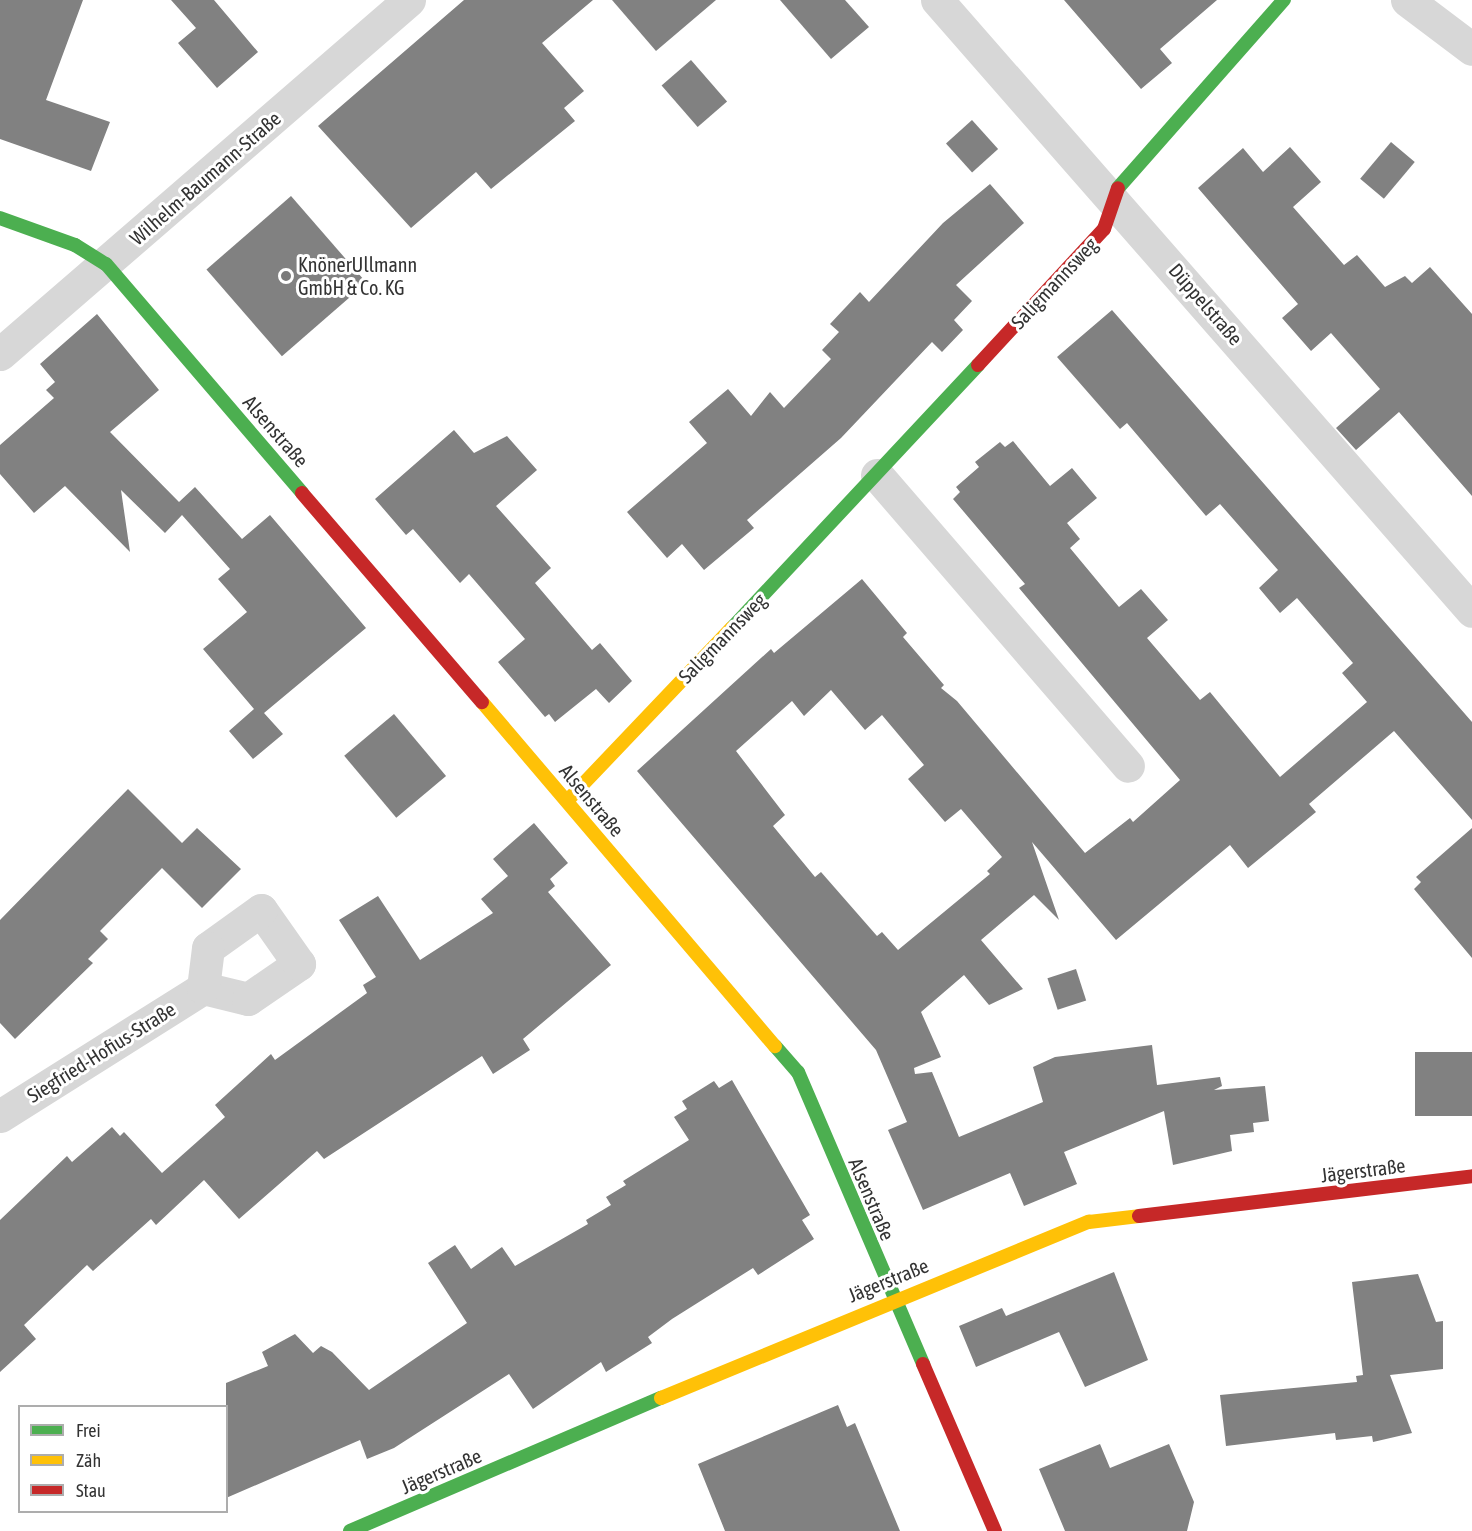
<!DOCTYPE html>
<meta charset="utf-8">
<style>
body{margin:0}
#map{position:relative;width:1472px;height:1531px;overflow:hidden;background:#fff;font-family:"Asap Condensed",sans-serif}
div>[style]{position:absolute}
.building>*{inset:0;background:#818181;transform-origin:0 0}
.street>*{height:33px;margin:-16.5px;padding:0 16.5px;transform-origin:16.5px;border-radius:16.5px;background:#d7d7d7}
.fast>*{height:14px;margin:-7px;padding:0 7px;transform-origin:7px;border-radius:7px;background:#4caf50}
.slow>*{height:14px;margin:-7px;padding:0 7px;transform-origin:7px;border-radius:7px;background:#ffc107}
.jam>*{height:14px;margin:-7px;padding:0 7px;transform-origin:7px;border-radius:7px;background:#c62828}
.dots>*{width:16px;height:16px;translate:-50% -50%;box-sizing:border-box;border:3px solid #fff;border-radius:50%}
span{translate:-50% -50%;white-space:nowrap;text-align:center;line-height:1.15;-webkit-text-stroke:6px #fff;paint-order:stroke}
.street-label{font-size:20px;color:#333}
.poi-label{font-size:20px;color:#333}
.left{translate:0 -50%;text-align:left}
.legend{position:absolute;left:18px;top:1405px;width:210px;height:108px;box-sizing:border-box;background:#fff;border:2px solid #adadad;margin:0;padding:8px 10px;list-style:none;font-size:18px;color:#333}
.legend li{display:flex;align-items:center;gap:12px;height:30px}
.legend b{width:30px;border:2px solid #adadad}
</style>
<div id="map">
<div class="building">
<div style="clip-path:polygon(0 0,83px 0,46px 100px,110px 122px,91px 171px,0 139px)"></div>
<div style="clip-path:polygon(171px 0,214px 0,258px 52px,217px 88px,178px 43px,196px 28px)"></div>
<div style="clip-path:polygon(464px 0,593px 0,542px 43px,584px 91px,564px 108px,575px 121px,491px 189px,476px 172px,411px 228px,318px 126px)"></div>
<div style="clip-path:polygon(612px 0,716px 0,656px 51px)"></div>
<div style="clip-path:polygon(780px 0,845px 0,869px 27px,831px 59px)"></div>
<div style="clip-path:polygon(1064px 0,1217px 0,1160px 49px,1172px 63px,1141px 89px)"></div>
<div style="left:691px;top:60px;width:55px;height:39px;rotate:49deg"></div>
<div style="left:972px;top:120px;width:39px;height:35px;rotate:48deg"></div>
<div style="left:1391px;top:142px;width:31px;height:48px;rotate:40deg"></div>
<div style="clip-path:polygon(1290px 147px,1321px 182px,1293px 207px,1344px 265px,1357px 255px,1385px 287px,1405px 276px,1412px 283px,1430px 267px,1472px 314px,1472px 496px,1399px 412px,1356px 450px,1336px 428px,1380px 389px,1331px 333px,1311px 351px,1282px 318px,1298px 304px,1198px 188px,1243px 148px,1263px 172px)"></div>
<div style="clip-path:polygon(990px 184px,1024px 223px,956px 285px,972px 301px,954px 320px,963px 330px,942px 352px,932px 342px,841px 438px,747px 520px,754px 528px,704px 570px,682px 544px,667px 558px,627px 512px,707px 443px,689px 422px,728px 389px,751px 416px,770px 392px,784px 408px,831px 359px,822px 350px,839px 332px,830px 324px,860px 292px,869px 302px,943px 223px)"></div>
<div style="left:291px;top:196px;width:115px;height:112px;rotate:49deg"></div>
<div style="clip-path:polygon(evenodd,1112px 310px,1472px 722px,1472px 820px,1394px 731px,1309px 804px,1316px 812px,1248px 868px,1230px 845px,1116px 940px,1032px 842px,1059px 920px,1034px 895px,981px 940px,1023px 989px,989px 1005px,964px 975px,921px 1012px,941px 1057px,914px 1068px,915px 1074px,932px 1072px,959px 1137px,1043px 1102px,1033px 1067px,1055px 1057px,1152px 1045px,1157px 1085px,1220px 1077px,1222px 1086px,1214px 1090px,1265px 1086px,1269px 1121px,1253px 1123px,1254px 1132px,1230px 1135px,1232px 1151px,1173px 1165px,1164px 1111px,1064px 1152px,1077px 1184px,1024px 1206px,1010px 1173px,923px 1210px,888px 1130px,907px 1122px,876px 1050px,637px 771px,771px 649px,774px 653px,862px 579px,907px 633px,903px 637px,944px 685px,941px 688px,957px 701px,1085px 853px,1130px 818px,1133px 822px,1180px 780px,1019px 588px,1025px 584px,953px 499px,960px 492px,956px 487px,979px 467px,975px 462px,1000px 442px,1005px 447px,1013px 441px,1050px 486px,1072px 468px,1097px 498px,1067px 523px,1080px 539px,1070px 548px,1119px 607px,1141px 589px,1168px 620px,1147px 638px,1200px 700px,1210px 692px,1280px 777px,1367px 702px,1342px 673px,1353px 663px,1297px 598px,1280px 613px,1259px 588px,1278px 570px,1220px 504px,1206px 516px,1127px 423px,1120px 429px,1057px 357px,1112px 310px,831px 690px,865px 730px,882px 715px,924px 765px,908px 779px,945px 822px,961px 809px,1002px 857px,987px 871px,990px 874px,898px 950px,882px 932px,877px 936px,821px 872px,815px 877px,773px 826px,785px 815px,736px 751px,792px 701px,804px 716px,831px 690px)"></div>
<div style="clip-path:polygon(97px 314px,159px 390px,110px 432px,179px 502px,195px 487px,242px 539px,270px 515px,366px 628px,264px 713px,283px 734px,253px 759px,229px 731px,254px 709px,203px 649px,247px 612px,218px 579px,230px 569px,182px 515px,165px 533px,121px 490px,130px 552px,65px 486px,34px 513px,0 474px,0 445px,54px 398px,46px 390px,55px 382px,40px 364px)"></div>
<div style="clip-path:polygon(454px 430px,474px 453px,507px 436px,537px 470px,496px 506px,551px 568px,535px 583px,592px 650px,600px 643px,632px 681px,609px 703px,596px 689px,555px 722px,549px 714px,545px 717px,498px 662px,525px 639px,469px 574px,460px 583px,413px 529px,406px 535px,375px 499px)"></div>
<div style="left:394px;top:714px;width:81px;height:65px;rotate:50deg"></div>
<div style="clip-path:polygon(128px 789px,182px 843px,197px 828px,241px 869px,202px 908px,162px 868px,100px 931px,108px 939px,88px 959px,93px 963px,15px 1039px,0 1023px,0 920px)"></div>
<div style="clip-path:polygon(534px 823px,568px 863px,550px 879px,555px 886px,548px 892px,611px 965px,523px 1039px,530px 1050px,493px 1074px,482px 1056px,324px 1159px,317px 1151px,239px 1219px,204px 1180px,156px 1225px,151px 1219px,93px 1271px,87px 1265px,24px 1325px,36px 1339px,0 1372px,0 1220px,67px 1156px,72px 1162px,112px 1127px,120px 1136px,124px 1132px,162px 1173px,225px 1117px,215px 1105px,271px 1054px,275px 1060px,367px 993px,363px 985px,376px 977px,339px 920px,378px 896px,420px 960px,493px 913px,481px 899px,508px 876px,493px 859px)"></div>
<div style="clip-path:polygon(1472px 828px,1472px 958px,1414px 889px,1421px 882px,1416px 877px)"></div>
<div style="left:1076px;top:969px;width:33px;height:30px;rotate:72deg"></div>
<div style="left:1472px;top:1052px;width:64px;height:57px;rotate:90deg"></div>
<div style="clip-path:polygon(732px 1080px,810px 1215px,802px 1220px,814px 1239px,758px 1275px,753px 1268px,672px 1319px,648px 1337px,652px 1343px,606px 1372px,601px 1362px,533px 1409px,509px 1374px,394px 1448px,367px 1459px,360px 1440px,226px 1498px,226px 1383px,268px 1366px,262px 1352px,295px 1334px,313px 1353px,321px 1346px,332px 1352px,369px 1390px,467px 1323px,428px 1263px,455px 1245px,471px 1269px,502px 1247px,515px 1266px,588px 1224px,586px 1220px,611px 1205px,606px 1197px,626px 1185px,623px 1181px,689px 1140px,674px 1117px,687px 1109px,682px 1101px,714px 1081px,719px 1088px)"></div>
<div style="clip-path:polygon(1114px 1272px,1148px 1360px,1085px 1387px,1059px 1332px,976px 1367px,959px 1326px,1002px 1308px,1006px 1316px)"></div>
<div style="clip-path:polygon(1418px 1274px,1436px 1322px,1443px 1321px,1443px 1369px,1390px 1375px,1412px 1433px,1373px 1442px,1372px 1436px,1336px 1440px,1335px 1433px,1226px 1446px,1220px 1395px,1357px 1382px,1356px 1376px,1363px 1375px,1352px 1282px)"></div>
<div style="clip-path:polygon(838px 1405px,847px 1427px,855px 1423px,900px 1531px,725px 1531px,698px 1464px)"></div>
<div style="clip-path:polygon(1100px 1444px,1110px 1468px,1169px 1444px,1194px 1502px,1187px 1531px,1065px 1531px,1039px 1469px)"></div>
</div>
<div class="street">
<div style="left:937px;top:0;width:812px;rotate:48.79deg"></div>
<div style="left:1407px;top:0;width:81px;rotate:37deg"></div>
<div style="left:0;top:354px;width:541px;rotate:-40.88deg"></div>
<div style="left:877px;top:475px;width:384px;rotate:49.2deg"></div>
<div style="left:0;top:1116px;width:240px;rotate:-32.2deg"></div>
<div style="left:203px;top:988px;width:46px;rotate:13.7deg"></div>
<div style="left:248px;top:999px;width:62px;rotate:-34.5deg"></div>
<div style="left:299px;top:964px;width:66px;rotate:-125.1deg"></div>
<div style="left:261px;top:910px;width:65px;rotate:144.4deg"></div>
<div style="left:208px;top:948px;width:40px;rotate:97.1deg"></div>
</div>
<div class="fast">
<div style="left:1118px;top:188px;width:251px;rotate:-48.6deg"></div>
<div style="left:0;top:218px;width:80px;rotate:19.8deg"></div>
<div style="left:75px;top:245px;width:36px;rotate:32deg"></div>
<div style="left:106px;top:264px;width:301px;rotate:49.4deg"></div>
<div style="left:732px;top:628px;width:360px;rotate:-46.9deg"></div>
<div style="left:775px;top:1046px;width:35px;rotate:49deg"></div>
<div style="left:798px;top:1072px;width:318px;rotate:66.8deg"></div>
<div style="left:350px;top:1531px;width:338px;rotate:-23.2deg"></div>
</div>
<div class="slow">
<div style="left:482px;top:702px;width:452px;rotate:49.6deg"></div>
<div style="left:567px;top:801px;width:239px;rotate:-46.4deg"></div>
<div style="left:661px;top:1398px;width:463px;rotate:-22.4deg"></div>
<div style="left:1089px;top:1222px;width:50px;rotate:-6.8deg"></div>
</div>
<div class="jam">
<div style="left:978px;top:365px;width:185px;rotate:-47.2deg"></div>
<div style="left:1104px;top:229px;width:43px;rotate:-71.1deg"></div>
<div style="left:302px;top:493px;width:276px;rotate:49.3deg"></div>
<div style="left:1139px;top:1216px;width:335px;rotate:-6.8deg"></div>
<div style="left:923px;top:1364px;width:182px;rotate:66.7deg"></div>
</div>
<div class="dots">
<div style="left:286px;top:276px;background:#7a7a7a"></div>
</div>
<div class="street-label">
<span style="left:205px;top:178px;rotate:-41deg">Wilhelm-Baumann-Straße</span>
<span style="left:1054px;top:283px;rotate:-47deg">Saligmannsweg</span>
<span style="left:1206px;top:304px;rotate:49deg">Düppelstraße</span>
<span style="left:276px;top:431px;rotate:49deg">Alsenstraße</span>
<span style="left:722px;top:638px;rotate:-46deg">Saligmannsweg</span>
<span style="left:592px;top:800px;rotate:50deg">Alsenstraße</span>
<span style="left:101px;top:1052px;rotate:-32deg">Siegfried-Hofius-Straße</span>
<span style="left:1363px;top:1170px;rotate:-7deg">Jägerstraße</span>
<span style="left:872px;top:1199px;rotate:67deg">Alsenstraße</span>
<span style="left:888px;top:1280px;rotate:-22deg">Jägerstraße</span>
<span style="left:441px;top:1471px;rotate:-23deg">Jägerstraße</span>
</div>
<div class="poi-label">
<span class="left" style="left:298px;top:276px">KnönerUllmann<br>GmbH &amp; Co. KG</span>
</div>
<ul class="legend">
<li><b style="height:8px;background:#4caf50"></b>Frei</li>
<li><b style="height:8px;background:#ffc107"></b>Zäh</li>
<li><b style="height:8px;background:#c62828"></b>Stau</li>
</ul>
</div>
